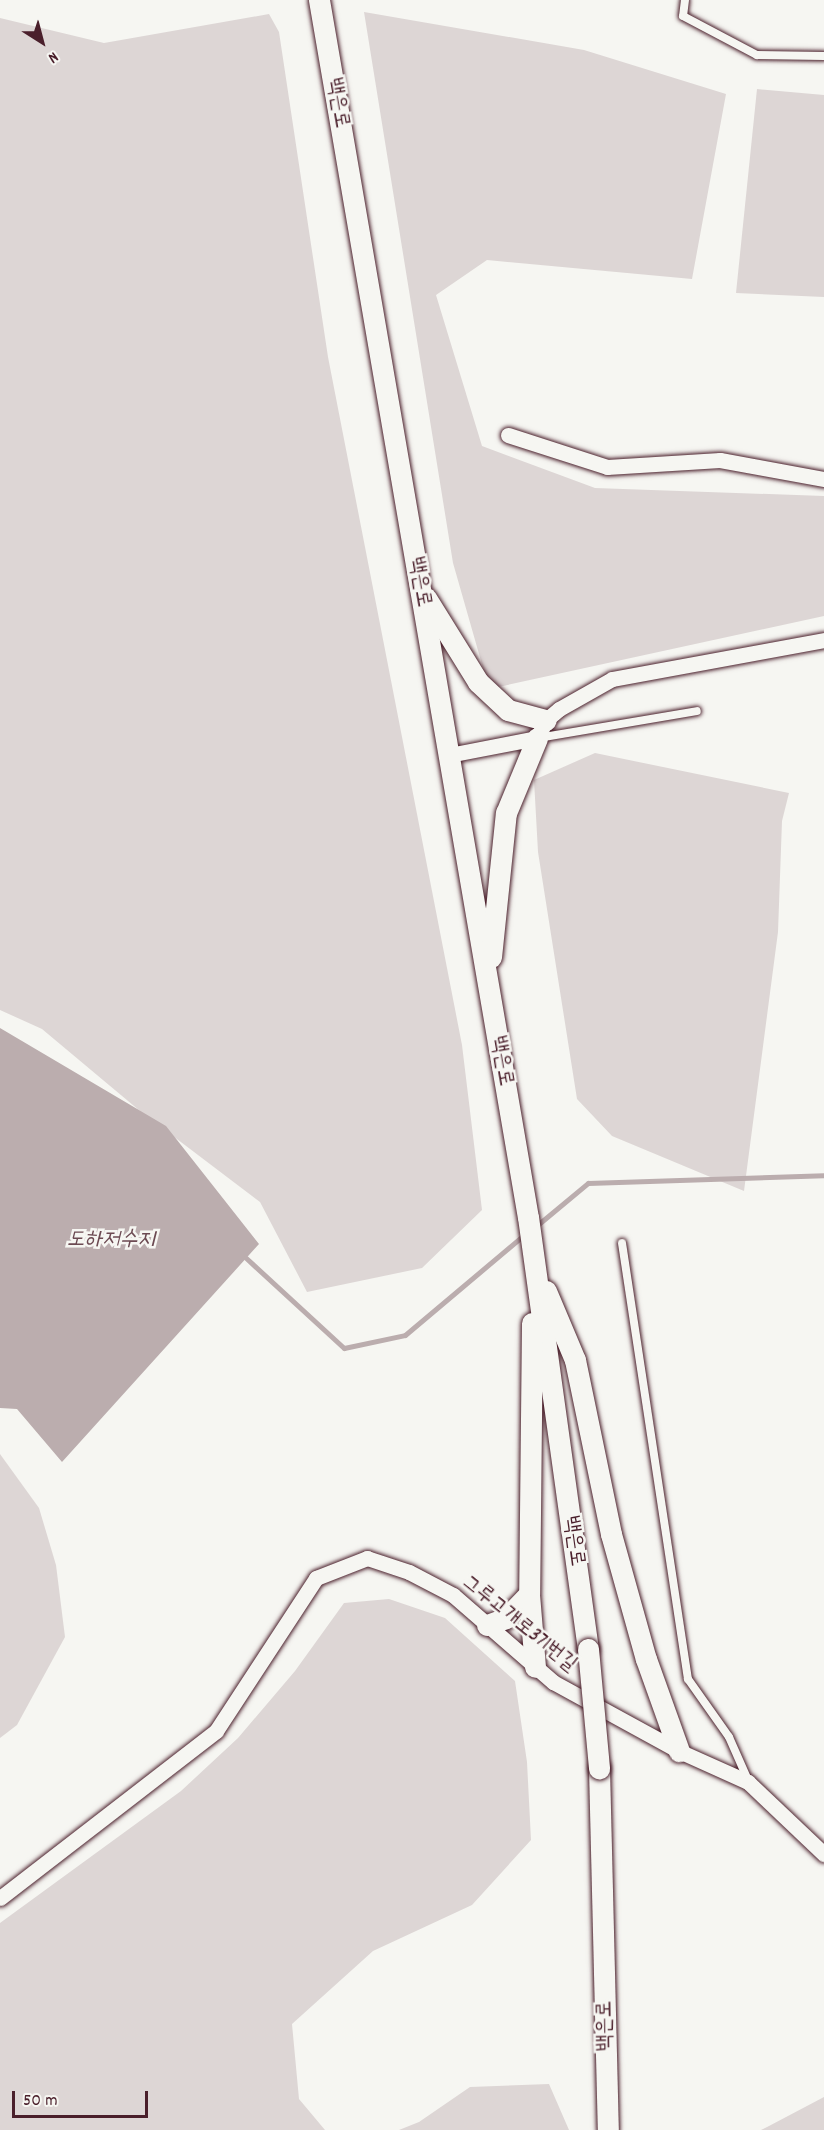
<!DOCTYPE html>
<meta charset="utf-8">
<style>
body{margin:0}
#map{position:relative;width:824px;height:2130px;overflow:hidden;background:#f6f6f2;font-family:Dekko,"Poor Story",sans-serif}
div>[style]{position:absolute}
.green>*{inset:0;background:#ddd6d5}
.water>*{inset:0;background:#bbadae}
.stream>*{height:5px;margin:-2.5px;padding:0 2.5px;transform-origin:2.5px;border-radius:2.5px;background:#bbadae}
.roads{filter:drop-shadow(0 0 2px #4a1f2b) drop-shadow(0 0 2px #4a1f2b)}
.lane>*{height:8px;margin:-4px;padding:0 4px;transform-origin:4px;border-radius:4px;background:#f6f6f2}
.street>*{height:15px;margin:-7.5px;padding:0 7.5px;transform-origin:7.5px;border-radius:7.5px;background:#f6f6f2}
.secondary>*{height:21px;margin:-10.5px;padding:0 10.5px;transform-origin:10.5px;border-radius:10.5px;background:#f6f6f2}
.bridges{filter:drop-shadow(0 0 2px #4a1f2b) drop-shadow(0 0 2px #4a1f2b)}
.secondary-bridge>*{height:21px;margin:-10.5px;padding:0 10.5px;transform-origin:10.5px;border-radius:10.5px;background:#f6f6f2}
span{translate:-50% -50%;white-space:nowrap;text-align:center;line-height:1.15;-webkit-text-stroke:5px #f6f6f2;paint-order:stroke}
.street-label{font-size:21px;color:#4a1f2b}
.water-label{font-size:22px;color:#6c4a52;font-style:italic}
.north{position:absolute;left:12px;top:12px;width:60px;height:60px;-webkit-text-stroke:4px #f6f6f2;paint-order:stroke;rotate:144deg;font-size:16px;font-weight:700;line-height:24px;text-align:center;color:#4a1f2b}
.north::after{content:'';display:block;margin:auto;width:21px;height:27px;background:#4a1f2b;clip-path:polygon(50% 0,100% 100%,50% 72%,0 100%)}
.scale{position:absolute;left:12px;top:2091px;width:136px;height:27px;box-sizing:border-box;border:3px solid #4a1f2b;border-top:0;padding-left:8px;font-size:18px;line-height:21px;white-space:nowrap;color:#4a1f2b;-webkit-text-stroke:4px #f6f6f2;paint-order:stroke}
</style>
<div id="map">
<div class="green">
<div style="clip-path:polygon(364px 12px,584px 50px,726px 94px,692px 279px,487px 260px,436px 295px,482px 446px,595px 488px,824px 496px,824px 616px,489px 689px,453px 563px)"></div>
<div style="clip-path:polygon(269px 14px,279px 32px,328px 357px,462px 1045px,482px 1210px,422px 1268px,307px 1292px,260px 1202px,140px 1111px,42px 1029px,0 1010px,0 18px,104px 43px)"></div>
<div style="clip-path:polygon(757px 89px,824px 95px,824px 297px,736px 293px)"></div>
<div style="clip-path:polygon(595px 753px,789px 793px,782px 821px,778px 932px,744px 1191px,612px 1136px,577px 1099px,538px 852px,534px 780px)"></div>
<div style="clip-path:polygon(0 1454px,39px 1508px,56px 1565px,65px 1637px,17px 1725px,0 1738px)"></div>
<div style="clip-path:polygon(389px 1599px,445px 1618px,515px 1681px,527px 1762px,531px 1840px,472px 1905px,373px 1951px,292px 2024px,299px 2099px,325px 2130px,0 2130px,0 1923px,181px 1791px,238px 1738px,295px 1671px,344px 1603px)"></div>
<div style="clip-path:polygon(549px 2084px,569px 2130px,399px 2130px,419px 2122px,470px 2087px)"></div>
<div style="clip-path:polygon(824px 2097px,824px 2130px,761px 2130px,769px 2126px)"></div>
</div>
<div class="water">
<div style="clip-path:polygon(0 1028px,166px 1126px,259px 1244px,62px 1462px,17px 1409px,0 1408px)"></div>
</div>
<div class="stream">
<div style="left:535px;top:1227px;width:69px;rotate:-39.7deg"></div>
<div style="left:588px;top:1183px;width:236px;rotate:-1.9deg"></div>
<div style="left:246px;top:1258px;width:133px;rotate:42.6deg"></div>
<div style="left:344px;top:1348px;width:62px;rotate:-12deg"></div>
<div style="left:405px;top:1335px;width:157px;rotate:-40.1deg"></div>
</div>
<div class="roads">
<div class="lane">
<div style="left:685px;top:0;width:16px;rotate:97deg"></div>
<div style="left:683px;top:16px;width:84px;rotate:27.8deg"></div>
<div style="left:757px;top:55px;width:67px;rotate:0.9deg"></div>
<div style="left:538px;top:738px;width:161px;rotate:-9.6deg"></div>
<div style="left:622px;top:1243px;width:441px;rotate:81.4deg"></div>
<div style="left:688px;top:1679px;width:71px;rotate:54.7deg"></div>
<div style="left:729px;top:1737px;width:47px;rotate:66.2deg"></div>
</div>
<div class="street">
<div style="left:508px;top:435px;width:104px;rotate:17.9deg"></div>
<div style="left:607px;top:467px;width:113px;rotate:-3.5deg"></div>
<div style="left:720px;top:460px;width:106px;rotate:10.4deg"></div>
<div style="left:449px;top:755px;width:90px;rotate:-10.9deg"></div>
<div style="left:537px;top:738px;width:20px;rotate:-63deg"></div>
<div style="left:546px;top:720px;width:17px;rotate:-40deg"></div>
<div style="left:559px;top:709px;width:61px;rotate:-29.5deg"></div>
<div style="left:612px;top:679px;width:216px;rotate:-10.4deg"></div>
<div style="left:0;top:1898px;width:273px;rotate:-37.7deg"></div>
<div style="left:216px;top:1731px;width:183px;rotate:-56.8deg"></div>
<div style="left:316px;top:1578px;width:55px;rotate:-21.4deg"></div>
<div style="left:367px;top:1558px;width:44px;rotate:18.4deg"></div>
<div style="left:409px;top:1572px;width:50px;rotate:27.6deg"></div>
<div style="left:453px;top:1595px;width:133px;rotate:41deg"></div>
<div style="left:553px;top:1682px;width:144px;rotate:28.7deg"></div>
<div style="left:679px;top:1751px;width:76px;rotate:24.2deg"></div>
<div style="left:748px;top:1782px;width:105px;rotate:43.5deg"></div>
</div>
<div class="secondary">
<div style="left:319px;top:0;width:1235px;rotate:80.26deg"></div>
<div style="left:528px;top:1217px;width:436px;rotate:82.1deg"></div>
<div style="left:426px;top:598px;width:99px;rotate:58.2deg"></div>
<div style="left:478px;top:682px;width:41px;rotate:43deg"></div>
<div style="left:508px;top:710px;width:39px;rotate:15deg"></div>
<div style="left:491px;top:957px;width:145px;rotate:-84.1deg"></div>
<div style="left:506px;top:813px;width:81px;rotate:-67.5deg"></div>
<div style="left:546px;top:1291px;width:75px;rotate:67.2deg"></div>
<div style="left:575px;top:1360px;width:178px;rotate:78.3deg"></div>
<div style="left:611px;top:1534px;width:130px;rotate:74.4deg"></div>
<div style="left:646px;top:1659px;width:98px;rotate:70.3deg"></div>
<div style="left:532px;top:1323px;width:271px;rotate:90.6deg"></div>
<div style="left:529px;top:1594px;width:73px;rotate:85.3deg"></div>
<div style="left:487px;top:1625px;width:20px;rotate:-20deg"></div>
<div style="left:506px;top:1618px;width:33px;rotate:-46deg"></div>
<div style="left:599px;top:1768px;width:362px;rotate:88.6deg"></div>
</div>
</div>
<div class="bridges">
<div class="secondary-bridge">
<div style="left:588px;top:1649px;width:120px;rotate:84.7deg"></div>
</div>
</div>
<div class="street-label">
<span style="left:337px;top:103px;rotate:80deg">백은로</span>
<span style="left:419px;top:582px;rotate:80deg">백은로</span>
<span style="left:501px;top:1061px;rotate:80deg">백은로</span>
<span style="left:573px;top:1541px;rotate:82deg">백은로</span>
<span style="left:519px;top:1624px;rotate:39deg">그루고개로371번길</span>
<span style="left:606px;top:2026px;rotate:-91deg">백은로</span>
</div>
<div class="water-label">
<span style="left:111px;top:1241px">도하저수지</span>
</div>
<div class="north">N</div>
<div class="scale">50 m</div>
</div>
